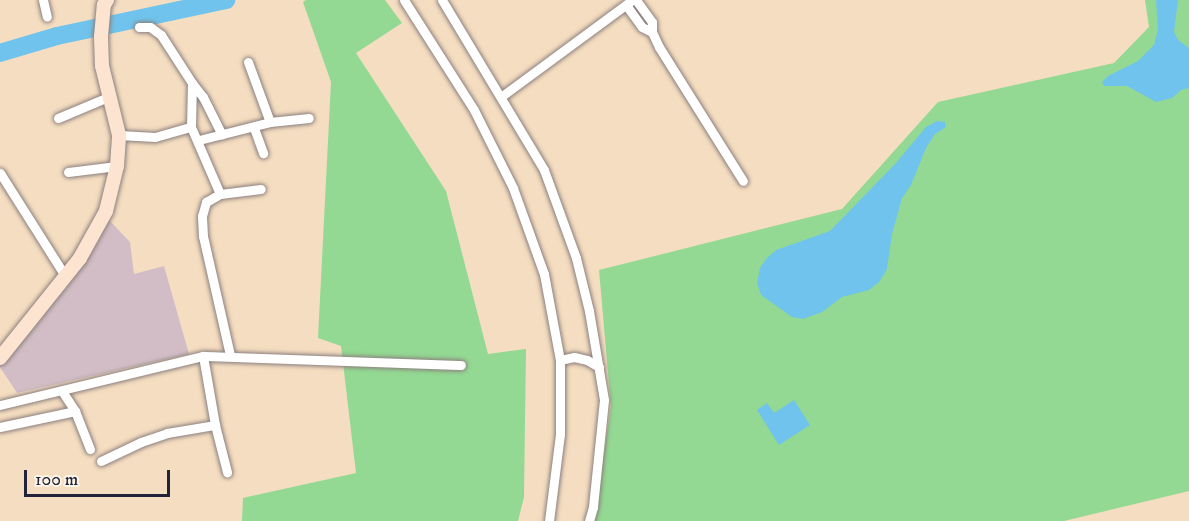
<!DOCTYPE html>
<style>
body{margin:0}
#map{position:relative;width:1189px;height:521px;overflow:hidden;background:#f5ddc1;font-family:"IM FELL DW Pica",serif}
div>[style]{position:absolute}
.industrial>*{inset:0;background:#d2bdc6}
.green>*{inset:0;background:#93d993}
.water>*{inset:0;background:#6fc3ec}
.river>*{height:18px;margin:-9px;padding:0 9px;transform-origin:9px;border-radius:9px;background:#6fc3ec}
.roads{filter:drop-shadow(0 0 2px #8c807e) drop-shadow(0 0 2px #8c807e)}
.street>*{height:9px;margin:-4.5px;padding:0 4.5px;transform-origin:4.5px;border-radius:4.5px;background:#fff}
.secondary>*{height:14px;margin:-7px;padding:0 7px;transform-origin:7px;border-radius:7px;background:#fde4d0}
span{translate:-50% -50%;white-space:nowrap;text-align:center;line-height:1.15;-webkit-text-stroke:4.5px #fcf5e5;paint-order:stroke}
.scale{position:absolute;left:24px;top:470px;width:146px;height:27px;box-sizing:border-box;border:3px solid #22223b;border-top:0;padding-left:8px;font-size:18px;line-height:21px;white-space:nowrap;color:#22223b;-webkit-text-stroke:4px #fcf5e5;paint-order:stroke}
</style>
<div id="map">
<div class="industrial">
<div style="clip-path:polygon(107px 218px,130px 242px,134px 274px,164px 266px,189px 354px,17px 393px,0 367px,0 354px)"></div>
</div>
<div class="green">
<div style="clip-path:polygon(306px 0,385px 0,402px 23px,356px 53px,446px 191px,488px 354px,526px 349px,524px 497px,518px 521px,242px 521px,243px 498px,356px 473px,341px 346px,318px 338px,331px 82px,303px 2px)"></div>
<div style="clip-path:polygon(1145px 0,1189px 0,1189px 491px,1064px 521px,593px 521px,611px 407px,599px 270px,842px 209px,938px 102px,1114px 63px,1149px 27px)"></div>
</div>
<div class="water">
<div style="clip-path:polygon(1156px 0,1178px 0,1174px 32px,1178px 40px,1189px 48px,1189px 88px,1181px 90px,1172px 98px,1156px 102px,1127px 86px,1104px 86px,1102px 82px,1108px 76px,1138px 61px,1154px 45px,1158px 30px)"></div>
<div style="clip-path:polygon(937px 121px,945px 122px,946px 127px,935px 134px,926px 148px,911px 185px,902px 198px,892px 234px,887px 269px,879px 282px,869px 290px,842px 297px,822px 312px,803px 319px,792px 317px,761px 295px,757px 283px,760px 268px,766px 259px,776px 250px,830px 231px,896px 163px,926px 127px)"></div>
<div style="clip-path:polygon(794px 400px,810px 425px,779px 445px,757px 410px,767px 403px,774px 413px)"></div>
</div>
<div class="river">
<div style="left:0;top:53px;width:59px;rotate:-16.6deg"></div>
<div style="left:57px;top:36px;width:173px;rotate:-12deg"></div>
</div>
<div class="roads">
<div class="street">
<div style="left:43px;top:0;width:17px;rotate:77deg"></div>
<div style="left:404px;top:0;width:130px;rotate:57.5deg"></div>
<div style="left:474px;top:110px;width:87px;rotate:63.4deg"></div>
<div style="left:513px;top:188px;width:91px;rotate:70.2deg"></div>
<div style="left:544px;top:274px;width:87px;rotate:79.5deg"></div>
<div style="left:560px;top:360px;width:74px;rotate:90deg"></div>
<div style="left:560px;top:434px;width:88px;rotate:97.2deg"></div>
<div style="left:442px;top:0;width:198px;rotate:59deg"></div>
<div style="left:544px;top:170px;width:94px;rotate:70deg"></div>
<div style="left:576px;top:258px;width:55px;rotate:76.2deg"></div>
<div style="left:589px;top:311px;width:90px;rotate:80.4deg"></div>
<div style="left:604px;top:400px;width:108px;rotate:95.9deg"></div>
<div style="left:593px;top:507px;width:15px;rotate:106deg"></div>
<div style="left:636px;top:0;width:27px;rotate:54deg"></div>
<div style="left:652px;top:22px;width:10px;rotate:90deg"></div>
<div style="left:652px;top:32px;width:17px;rotate:65deg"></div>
<div style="left:659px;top:47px;width:158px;rotate:57.9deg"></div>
<div style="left:626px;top:5px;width:27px;rotate:54deg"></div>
<div style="left:642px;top:27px;width:11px;rotate:27deg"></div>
<div style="left:139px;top:27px;width:11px"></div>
<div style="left:150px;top:27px;width:14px;rotate:36deg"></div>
<div style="left:161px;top:35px;width:57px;rotate:57.1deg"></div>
<div style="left:192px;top:83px;width:44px;rotate:91.3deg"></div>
<div style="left:191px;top:127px;width:73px;rotate:66.6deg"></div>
<div style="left:248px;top:62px;width:64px;rotate:69.9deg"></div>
<div style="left:192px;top:83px;width:18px;rotate:52deg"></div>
<div style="left:203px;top:97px;width:42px;rotate:63.4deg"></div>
<div style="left:502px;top:96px;width:162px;rotate:-36.4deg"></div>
<div style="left:58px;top:118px;width:54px;rotate:-22.8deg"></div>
<div style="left:254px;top:128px;width:27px;rotate:70deg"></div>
<div style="left:119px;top:135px;width:36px;rotate:3deg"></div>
<div style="left:155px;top:137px;width:37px;rotate:-16deg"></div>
<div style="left:199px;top:140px;width:73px;rotate:-14.2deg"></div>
<div style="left:270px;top:122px;width:39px;rotate:-6deg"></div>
<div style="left:68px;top:172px;width:49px;rotate:-7deg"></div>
<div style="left:0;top:173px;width:122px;rotate:57.7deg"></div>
<div style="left:230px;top:355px;width:122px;rotate:-102.8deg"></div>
<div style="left:203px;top:236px;width:20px;rotate:-93deg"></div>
<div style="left:202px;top:216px;width:15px;rotate:-74deg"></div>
<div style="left:206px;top:202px;width:16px;rotate:-30deg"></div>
<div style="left:220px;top:194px;width:41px;rotate:-7deg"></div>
<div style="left:203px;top:356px;width:70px;rotate:80.1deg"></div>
<div style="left:215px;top:425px;width:49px;rotate:75.7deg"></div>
<div style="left:560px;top:360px;width:14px;rotate:-12deg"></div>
<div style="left:574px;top:357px;width:13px;rotate:13deg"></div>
<div style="left:587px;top:360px;width:14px;rotate:30deg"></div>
<div style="left:62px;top:391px;width:24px;rotate:57deg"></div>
<div style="left:75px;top:411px;width:41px;rotate:68.5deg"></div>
<div style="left:0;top:405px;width:209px;rotate:-13.6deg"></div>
<div style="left:203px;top:356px;width:258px;rotate:2deg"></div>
<div style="left:0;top:427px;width:77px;rotate:-12deg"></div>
<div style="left:101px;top:461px;width:44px;rotate:-25.4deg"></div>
<div style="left:141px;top:442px;width:28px;rotate:-19deg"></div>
<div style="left:167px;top:433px;width:49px;rotate:-9.5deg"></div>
</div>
<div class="secondary">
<div style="left:0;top:358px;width:128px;rotate:-51.3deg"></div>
<div style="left:80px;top:258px;width:54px;rotate:-61deg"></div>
<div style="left:106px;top:211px;width:46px;rotate:-76.3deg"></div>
<div style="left:117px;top:166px;width:31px;rotate:-86deg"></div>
<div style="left:119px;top:135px;width:71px;rotate:-103.8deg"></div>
<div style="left:102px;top:66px;width:29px;rotate:-92deg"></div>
<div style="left:101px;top:37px;width:32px;rotate:-85deg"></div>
<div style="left:104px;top:5px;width:6px;rotate:-59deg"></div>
</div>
</div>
<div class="scale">100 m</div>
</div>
